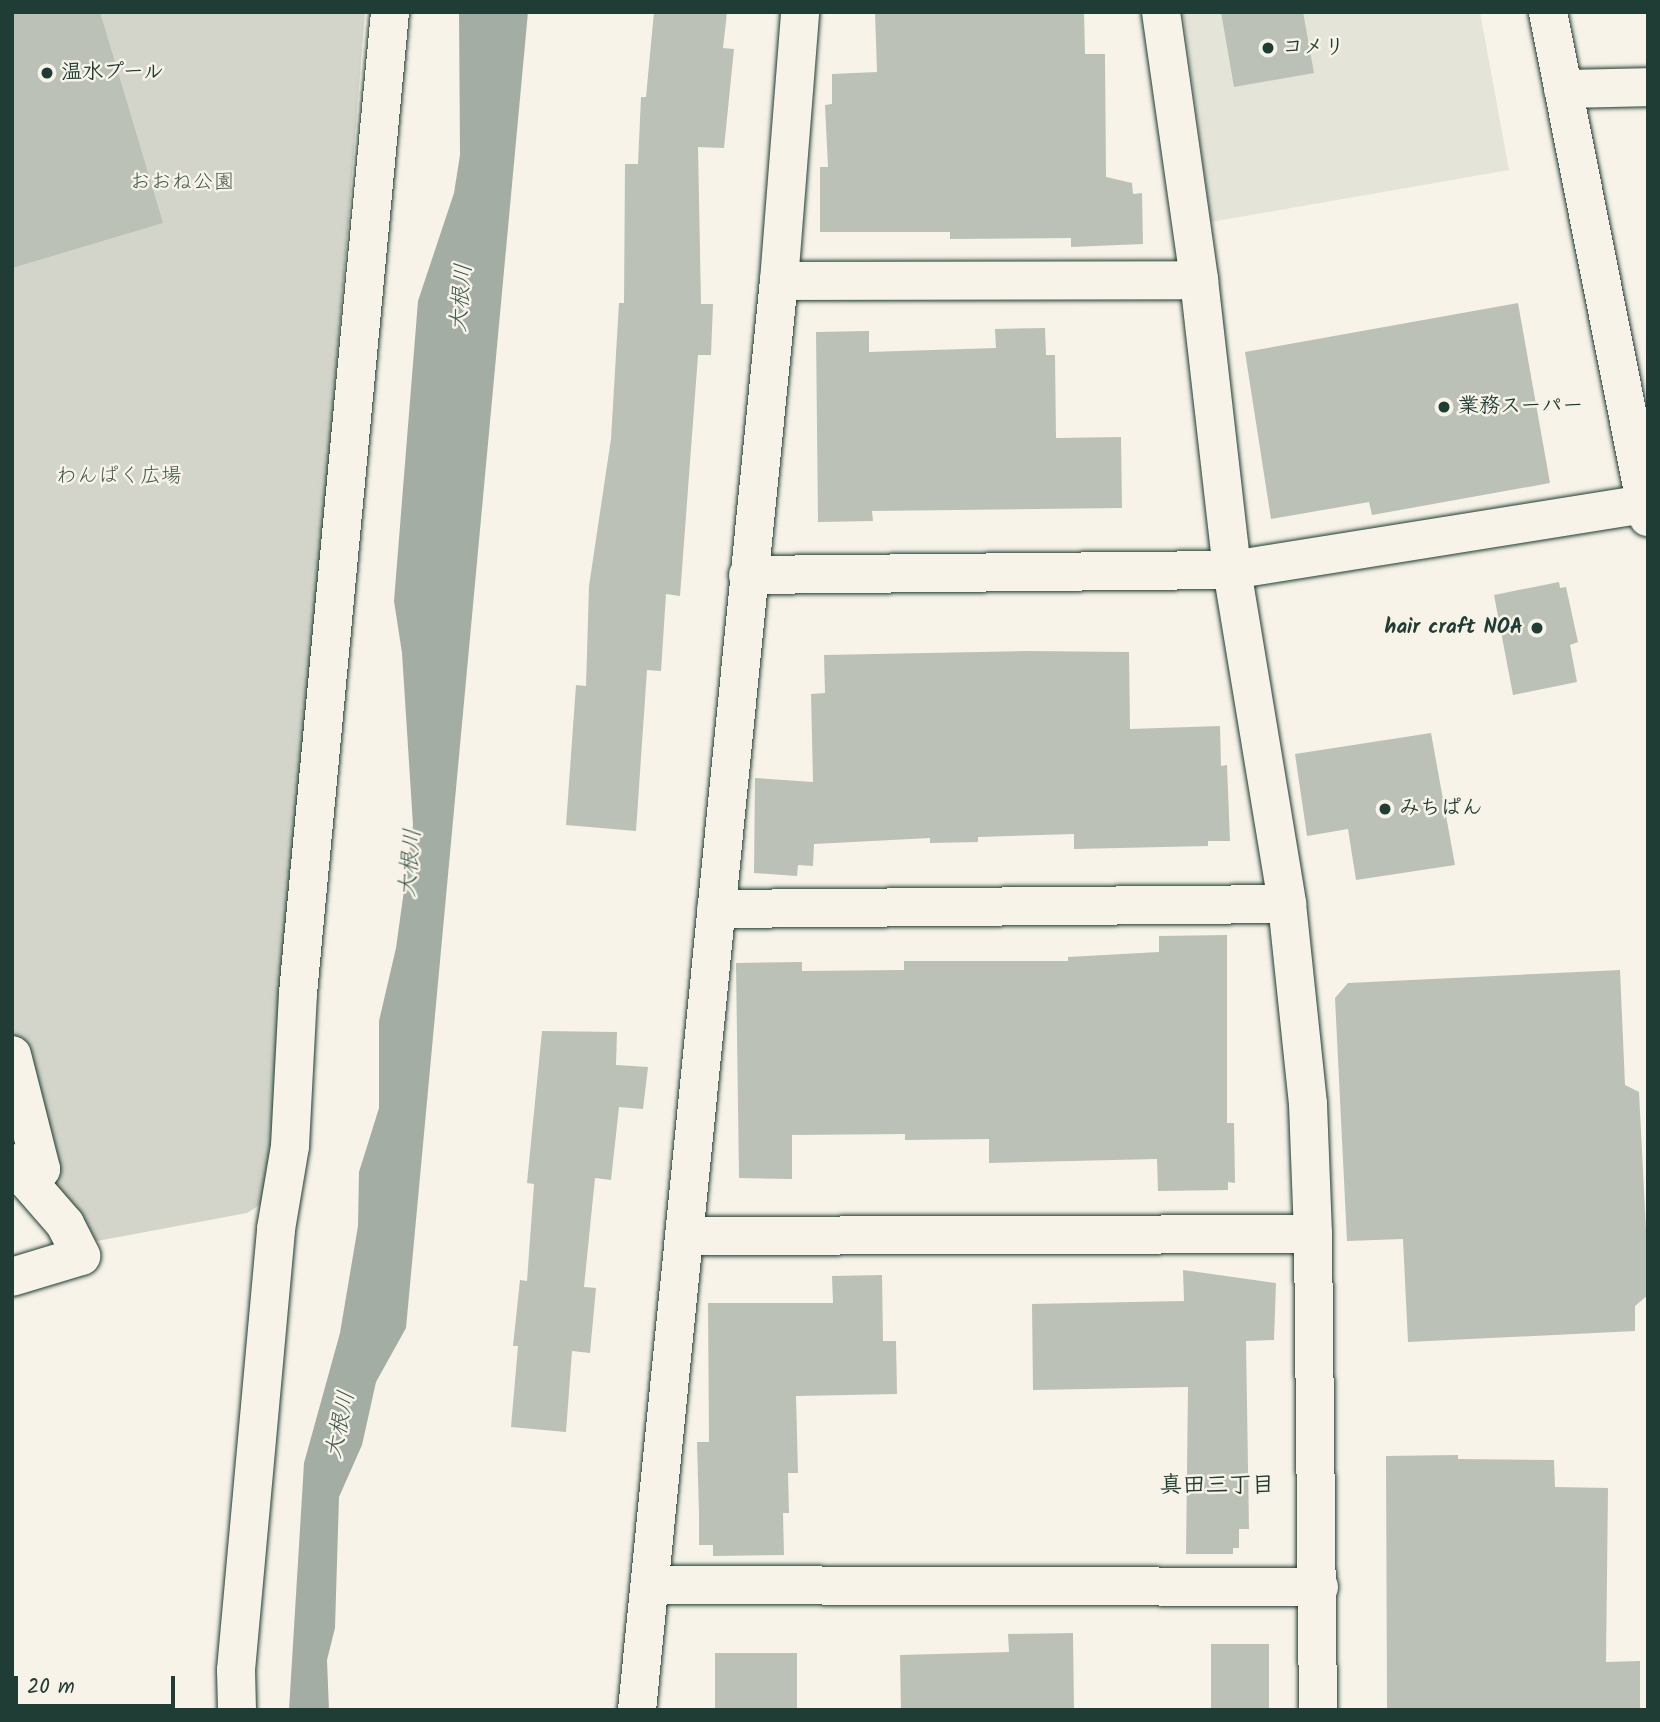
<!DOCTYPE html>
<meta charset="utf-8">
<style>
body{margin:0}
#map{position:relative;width:1660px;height:1722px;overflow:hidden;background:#f7f3e8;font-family:Kalam,"Klee One",sans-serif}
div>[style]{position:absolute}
.built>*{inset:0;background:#e5e4d9}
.green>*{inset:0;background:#d3d5ca}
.water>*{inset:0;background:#a4ada3}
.building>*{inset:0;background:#bbc1b6;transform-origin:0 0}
.roads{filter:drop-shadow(0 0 2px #1f3d34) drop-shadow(0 0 2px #1f3d34)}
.street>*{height:38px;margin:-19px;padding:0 19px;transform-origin:19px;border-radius:19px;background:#f7f3e8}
.secondary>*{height:38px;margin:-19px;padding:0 19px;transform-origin:19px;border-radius:19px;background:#f7f3e8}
.dots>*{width:19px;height:19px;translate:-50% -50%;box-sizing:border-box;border:4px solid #f7f3e8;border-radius:50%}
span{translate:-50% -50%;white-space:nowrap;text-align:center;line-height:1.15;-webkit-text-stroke:5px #f7f3e8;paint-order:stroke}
.poi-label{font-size:21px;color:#1f3d34;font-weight:700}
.left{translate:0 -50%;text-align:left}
.right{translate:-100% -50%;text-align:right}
.park-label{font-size:21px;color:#435b52}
.water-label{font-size:23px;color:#405950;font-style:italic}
.neighbourhood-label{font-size:23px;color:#1f3d34;font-weight:700}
.frame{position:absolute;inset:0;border:14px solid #1f3d34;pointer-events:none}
.scale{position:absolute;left:14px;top:1676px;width:161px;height:32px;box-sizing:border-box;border:4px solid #1f3d34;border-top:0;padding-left:9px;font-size:21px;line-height:24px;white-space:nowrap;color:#1f3d34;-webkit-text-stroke:5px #f7f3e8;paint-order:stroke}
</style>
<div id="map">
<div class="built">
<div style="clip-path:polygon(1183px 12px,1480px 12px,1509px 170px,1211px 222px)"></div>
</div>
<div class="green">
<div style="clip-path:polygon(12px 12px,365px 12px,270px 1198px,247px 1213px,97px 1241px,12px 1147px)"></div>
</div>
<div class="water">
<div style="clip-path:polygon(459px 12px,528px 12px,406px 1328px,376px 1382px,362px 1445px,339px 1497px,335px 1628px,327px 1660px,329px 1710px,289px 1710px,304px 1463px,340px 1333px,358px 1226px,359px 1172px,379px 1108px,379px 1021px,396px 948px,413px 825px,402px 653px,394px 601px,418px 301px,454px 193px,460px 155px)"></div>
</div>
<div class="building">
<div style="clip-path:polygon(12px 12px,100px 12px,163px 223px,12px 268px)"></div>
<div style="clip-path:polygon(654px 12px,727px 12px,723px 48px,734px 49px,724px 148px,698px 147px,701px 304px,713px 304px,711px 355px,698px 355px,680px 596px,666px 594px,661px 671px,647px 670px,636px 831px,566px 825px,576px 685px,586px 686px,589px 586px,611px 439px,619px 303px,624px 303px,625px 164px,638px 164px,641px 97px,646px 97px)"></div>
<div style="clip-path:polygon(875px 12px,1084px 12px,1085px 54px,1105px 54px,1106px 177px,1132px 183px,1133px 194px,1142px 193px,1143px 244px,1071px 247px,1071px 238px,950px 239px,950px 232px,820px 232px,820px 167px,828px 167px,825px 105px,832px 104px,832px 74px,877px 72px)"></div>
<div style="clip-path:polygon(1221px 12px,1303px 12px,1314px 73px,1234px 87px)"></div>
<div style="clip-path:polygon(1518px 303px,1550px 483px,1372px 515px,1369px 502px,1271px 519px,1245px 352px)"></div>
<div style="clip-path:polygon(1045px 328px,1046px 355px,1055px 355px,1056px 438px,1121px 437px,1122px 508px,872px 511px,873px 521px,818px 522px,816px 332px,869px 331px,869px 352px,996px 348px,995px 329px)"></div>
<div style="clip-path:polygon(1559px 582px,1560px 588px,1566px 587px,1578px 642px,1570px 645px,1577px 682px,1513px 695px,1494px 595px)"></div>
<div style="clip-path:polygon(1026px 651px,1129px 652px,1130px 729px,1220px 726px,1221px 766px,1227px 765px,1230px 841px,1208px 841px,1208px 846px,1074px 849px,1074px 834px,978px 837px,978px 842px,930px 843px,930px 838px,814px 844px,813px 866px,798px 865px,797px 876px,754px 873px,755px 778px,813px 782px,811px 694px,825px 693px,824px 655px)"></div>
<div style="clip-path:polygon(1431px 733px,1455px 865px,1356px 880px,1348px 829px,1307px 836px,1295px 754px)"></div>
<div style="clip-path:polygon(1227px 935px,1227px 1123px,1234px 1123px,1235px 1183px,1228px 1182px,1228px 1190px,1158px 1191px,1157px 1159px,989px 1163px,989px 1139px,905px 1140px,905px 1134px,792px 1135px,792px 1179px,739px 1178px,736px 963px,802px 962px,802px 971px,904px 970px,904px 961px,1068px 961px,1068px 957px,1159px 952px,1159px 936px)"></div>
<div style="clip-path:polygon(1620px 970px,1625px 1085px,1639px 1092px,1648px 1269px,1648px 1295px,1635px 1306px,1635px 1331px,1408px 1342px,1403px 1239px,1347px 1241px,1335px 998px,1348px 983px)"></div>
<div style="clip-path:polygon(542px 1031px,617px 1032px,616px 1065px,648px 1067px,643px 1109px,619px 1107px,611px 1180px,595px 1178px,584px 1287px,596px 1288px,590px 1353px,572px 1351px,566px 1432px,511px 1427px,518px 1346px,513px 1346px,520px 1280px,527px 1281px,534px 1184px,527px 1183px)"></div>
<div style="clip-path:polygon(1183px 1270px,1276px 1283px,1274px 1340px,1246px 1341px,1249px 1529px,1239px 1529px,1239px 1548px,1233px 1548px,1233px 1554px,1186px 1554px,1188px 1387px,1033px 1390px,1032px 1304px,1184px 1301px)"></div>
<div style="clip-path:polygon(882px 1275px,883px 1341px,896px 1341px,897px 1394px,796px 1396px,798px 1473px,788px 1473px,789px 1513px,783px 1513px,784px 1555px,713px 1556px,713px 1545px,699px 1545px,699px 1515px,697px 1442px,709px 1442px,708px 1303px,833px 1303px,832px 1276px)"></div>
<div style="clip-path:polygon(1458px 1455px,1458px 1459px,1554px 1460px,1555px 1487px,1608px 1488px,1606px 1662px,1640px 1661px,1640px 1710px,1387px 1710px,1386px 1456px)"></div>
<div style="clip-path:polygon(1073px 1633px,1074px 1710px,901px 1710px,900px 1655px,1009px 1652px,1008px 1634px)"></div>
<div style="left:1269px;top:1644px;width:66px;height:58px;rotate:90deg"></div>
<div style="left:715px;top:1653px;width:82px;height:57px"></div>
</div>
<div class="roads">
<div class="street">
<div style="left:1161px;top:12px;width:271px;rotate:81.9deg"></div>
<div style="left:1199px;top:280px;width:292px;rotate:83.5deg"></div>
<div style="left:1232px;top:570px;width:338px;rotate:80.6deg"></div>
<div style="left:1287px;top:904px;width:201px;rotate:84deg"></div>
<div style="left:1308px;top:1104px;width:130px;rotate:87.8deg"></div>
<div style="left:1313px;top:1234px;width:476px;rotate:89.4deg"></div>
<div style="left:1563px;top:89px;width:85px;rotate:-1.3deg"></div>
<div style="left:779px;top:281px;width:420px;rotate:-0.1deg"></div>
<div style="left:748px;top:575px;width:484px;rotate:-0.6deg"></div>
<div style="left:1232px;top:570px;width:421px;rotate:-9.1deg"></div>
<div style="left:716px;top:909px;width:571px;rotate:-0.5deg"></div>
<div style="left:12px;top:1055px;width:118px;rotate:75.7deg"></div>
<div style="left:41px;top:1169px;width:18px;rotate:131deg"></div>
<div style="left:12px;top:1163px;width:81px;rotate:49deg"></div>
<div style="left:65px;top:1224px;width:36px;rotate:63deg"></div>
<div style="left:81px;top:1256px;width:72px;rotate:163.1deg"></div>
<div style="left:684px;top:1236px;width:629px;rotate:-0.18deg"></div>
<div style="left:651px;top:1585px;width:668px;rotate:0.17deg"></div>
<div style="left:237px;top:1710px;width:40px;rotate:-91.4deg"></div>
<div style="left:236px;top:1670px;width:443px;rotate:-84.8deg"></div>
<div style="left:276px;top:1229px;width:84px;rotate:-80.4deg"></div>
<div style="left:290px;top:1146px;width:153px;rotate:-87deg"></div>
<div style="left:298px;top:993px;width:985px;rotate:-84.64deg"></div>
<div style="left:637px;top:1710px;width:1436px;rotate:-84.33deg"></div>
<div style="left:779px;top:281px;width:270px;rotate:-85.5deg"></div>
</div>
<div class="secondary">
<div style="left:1548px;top:12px;width:515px;rotate:78.8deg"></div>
</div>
</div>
<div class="dots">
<div style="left:1268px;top:48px;background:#1f3d34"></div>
<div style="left:47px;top:73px;background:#1f3d34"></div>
<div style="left:1444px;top:407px;background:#1f3d34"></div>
<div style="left:1537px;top:628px;background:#1f3d34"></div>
<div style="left:1385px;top:809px;background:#1f3d34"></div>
</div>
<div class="poi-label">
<span class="left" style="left:1282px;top:48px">コメリ</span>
<span class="left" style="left:61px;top:73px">温水プール</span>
<span class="left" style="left:1458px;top:407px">業務スーパー</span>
<span class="right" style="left:1523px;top:628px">hair craft NOA</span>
<span class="left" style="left:1399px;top:809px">みちぱん</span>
</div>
<div class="park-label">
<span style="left:182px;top:183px">おおね公園</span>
<span style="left:119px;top:477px">わんぱく広場</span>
</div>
<div class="water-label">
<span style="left:462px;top:298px;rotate:-85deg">大根川</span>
<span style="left:411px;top:863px;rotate:-85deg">大根川</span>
<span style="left:341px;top:1425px;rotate:-78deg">大根川</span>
</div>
<div class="neighbourhood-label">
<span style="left:1217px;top:1486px">真田三丁目</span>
</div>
<div class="frame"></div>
<div class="scale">20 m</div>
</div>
